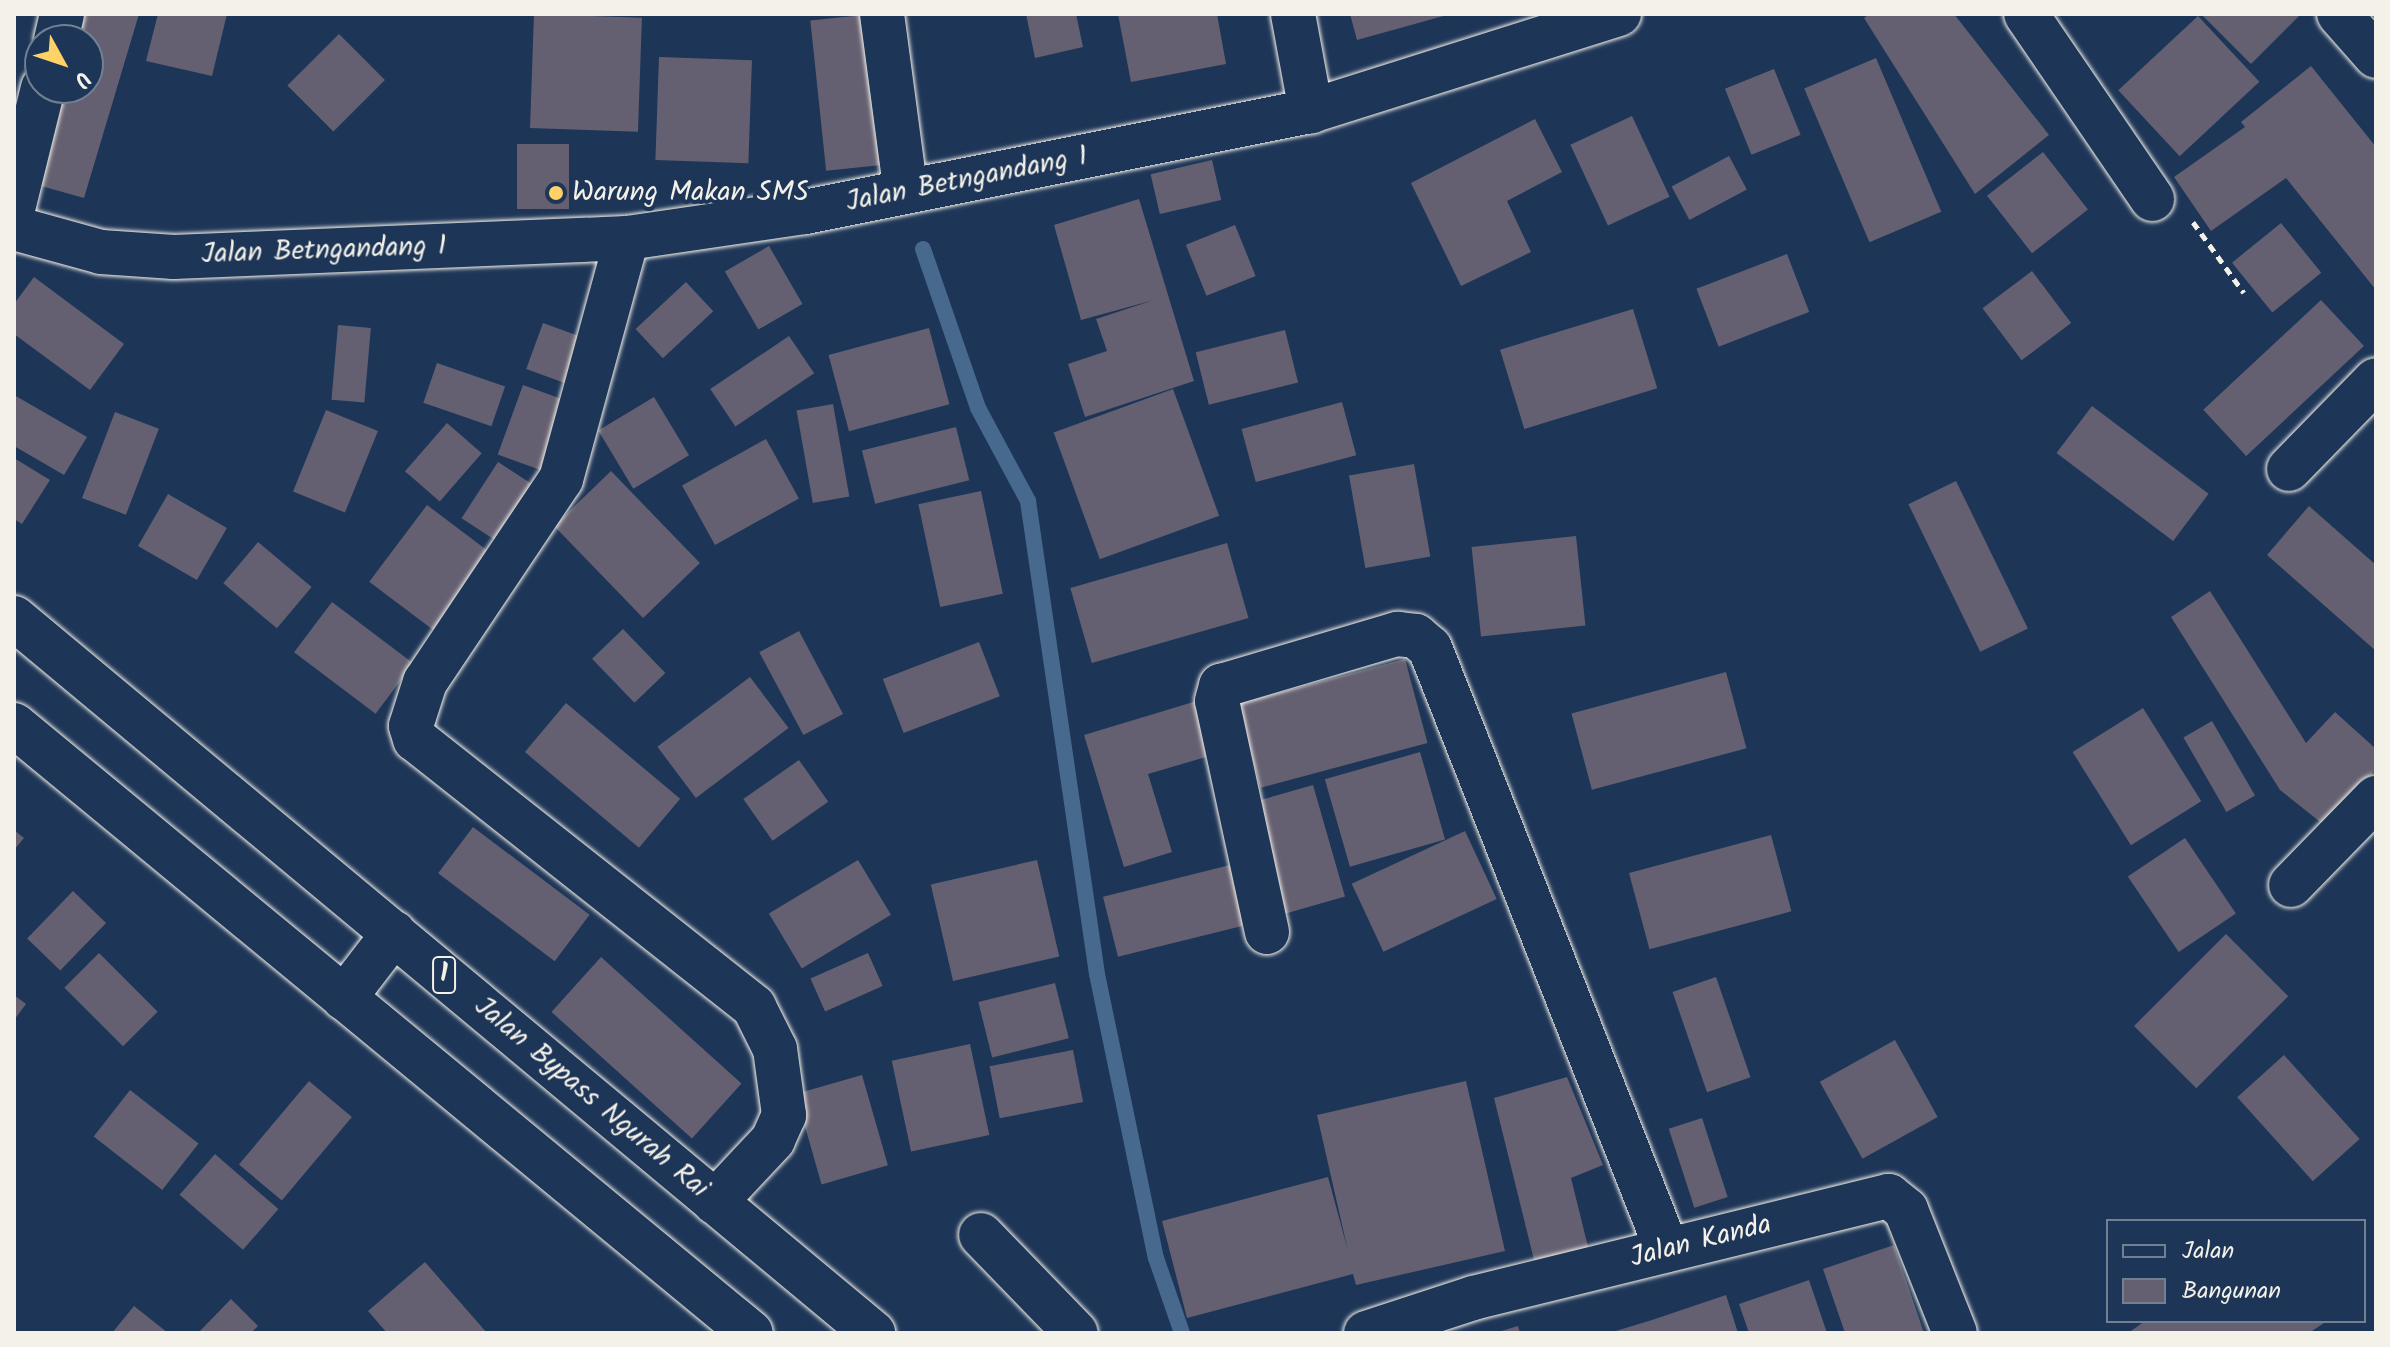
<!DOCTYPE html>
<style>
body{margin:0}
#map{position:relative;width:2390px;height:1347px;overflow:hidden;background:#1d3557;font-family:Kalam,sans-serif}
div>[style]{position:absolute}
.stream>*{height:16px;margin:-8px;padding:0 8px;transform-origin:8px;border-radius:8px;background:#47698e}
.building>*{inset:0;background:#646072;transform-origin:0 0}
.path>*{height:5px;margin-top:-2.5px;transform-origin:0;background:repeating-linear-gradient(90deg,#f4f1e8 0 8px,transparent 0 14px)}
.roads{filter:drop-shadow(0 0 2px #f4f1e8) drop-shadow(0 0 2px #f4f1e8)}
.minor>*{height:44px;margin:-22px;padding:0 22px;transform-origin:22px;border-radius:22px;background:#1d3557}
.highway>*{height:44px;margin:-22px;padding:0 22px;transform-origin:22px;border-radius:22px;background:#1d3557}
.dots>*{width:22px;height:22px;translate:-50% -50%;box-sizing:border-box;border:4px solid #1d3557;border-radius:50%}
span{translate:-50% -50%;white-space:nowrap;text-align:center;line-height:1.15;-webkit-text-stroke:8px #1d3557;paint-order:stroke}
.shield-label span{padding:2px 6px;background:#1d3557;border:2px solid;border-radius:6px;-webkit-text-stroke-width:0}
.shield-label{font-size:26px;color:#f4f1e8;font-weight:700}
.street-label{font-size:28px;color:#f4f1e8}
.poi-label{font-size:28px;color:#f4f1e8}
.left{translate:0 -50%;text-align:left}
.frame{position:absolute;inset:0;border:16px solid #f4f1e8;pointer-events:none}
.legend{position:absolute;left:2106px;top:1219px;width:260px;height:104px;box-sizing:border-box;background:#1d3557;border:2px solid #738091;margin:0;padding:10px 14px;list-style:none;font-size:24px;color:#f4f1e8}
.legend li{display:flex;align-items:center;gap:16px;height:40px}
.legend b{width:40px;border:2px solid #738091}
.north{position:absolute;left:24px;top:24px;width:80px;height:80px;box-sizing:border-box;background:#1d3557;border:2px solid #738091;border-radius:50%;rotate:130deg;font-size:22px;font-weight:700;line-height:32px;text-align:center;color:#f4f1e8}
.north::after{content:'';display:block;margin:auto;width:28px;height:36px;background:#ffd166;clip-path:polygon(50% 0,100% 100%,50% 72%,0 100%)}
</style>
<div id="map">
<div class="stream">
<div style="left:923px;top:249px;width:168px;rotate:70.9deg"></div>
<div style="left:978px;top:408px;width:106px;rotate:61.7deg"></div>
<div style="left:1028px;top:501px;width:478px;rotate:81.7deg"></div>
<div style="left:1097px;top:974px;width:290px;rotate:78.3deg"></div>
<div style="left:1156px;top:1258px;width:79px;rotate:70.9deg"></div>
</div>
<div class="building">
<div style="clip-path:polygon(77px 14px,139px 14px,84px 198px,27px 182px,55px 88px,88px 88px,88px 40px,69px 40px)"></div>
<div style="clip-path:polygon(158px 14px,227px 14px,212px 76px,146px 61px)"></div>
<div style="left:534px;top:14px;width:108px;height:114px;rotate:2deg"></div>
<div style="left:873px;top:14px;width:151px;height:63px;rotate:84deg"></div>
<div style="clip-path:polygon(1026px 14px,1076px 14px,1083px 47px,1035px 58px)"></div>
<div style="clip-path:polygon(1118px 14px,1217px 14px,1226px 64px,1131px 82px)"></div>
<div style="clip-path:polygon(1350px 14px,1447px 14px,1447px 15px,1357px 40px)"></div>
<div style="clip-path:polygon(1869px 14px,1954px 14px,2049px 135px,1975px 194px,1864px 18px)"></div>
<div style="clip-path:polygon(2201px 14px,2301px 14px,2251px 64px)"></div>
<div style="left:2198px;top:16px;width:90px;height:109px;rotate:47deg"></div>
<div style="left:339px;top:34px;width:65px;height:73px;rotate:45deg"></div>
<div style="left:659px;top:57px;width:93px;height:103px;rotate:2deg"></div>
<div style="left:1876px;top:58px;width:167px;height:78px;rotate:67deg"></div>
<div style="clip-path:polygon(2311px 66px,2376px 147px,2376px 290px,2286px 178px,2211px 231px,2174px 177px,2245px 127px,2241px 122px)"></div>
<div style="left:1774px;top:69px;width:71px;height:53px;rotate:68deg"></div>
<div style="left:1632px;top:116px;width:89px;height:68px;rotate:65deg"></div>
<div style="clip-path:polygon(1535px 119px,1562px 172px,1507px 201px,1531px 252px,1461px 286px,1411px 183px)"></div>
<div style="left:517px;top:144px;width:52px;height:65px"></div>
<div style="left:2043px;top:152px;width:73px;height:71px;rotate:52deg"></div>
<div style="left:1729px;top:156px;width:38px;height:65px;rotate:62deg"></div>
<div style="left:1212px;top:160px;width:41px;height:63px;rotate:77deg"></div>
<div style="clip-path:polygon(1139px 199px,1194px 381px,1085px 417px,1068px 364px,1107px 351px,1096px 319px,1154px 300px,1081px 320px,1054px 225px)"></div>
<div style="left:2281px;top:223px;width:64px;height:63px;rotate:51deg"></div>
<div style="left:1235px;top:225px;width:55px;height:53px;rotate:68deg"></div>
<div style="left:769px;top:246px;width:67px;height:51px;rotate:60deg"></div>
<div style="left:1787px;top:254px;width:62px;height:97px;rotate:69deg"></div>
<div style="left:2032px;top:271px;width:65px;height:62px;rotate:53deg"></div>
<div style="clip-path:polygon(34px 277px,124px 344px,90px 390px,14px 334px,14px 304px)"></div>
<div style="left:686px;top:282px;width:40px;height:69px;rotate:47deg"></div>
<div style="left:2321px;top:300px;width:63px;height:161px;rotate:47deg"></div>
<div style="left:1633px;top:309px;width:83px;height:139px;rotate:73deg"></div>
<div style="left:543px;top:323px;width:52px;height:49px;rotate:20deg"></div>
<div style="left:338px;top:325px;width:33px;height:75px;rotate:5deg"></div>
<div style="left:929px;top:328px;width:79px;height:104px;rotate:75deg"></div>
<div style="left:1285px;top:330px;width:54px;height:92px;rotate:76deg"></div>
<div style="left:789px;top:336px;width:45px;height:95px;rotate:56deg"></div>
<div style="left:437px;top:363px;width:72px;height:42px;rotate:19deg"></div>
<div style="left:523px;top:385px;width:58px;height:74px;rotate:20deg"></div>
<div style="left:1173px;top:389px;width:135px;height:127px;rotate:70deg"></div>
<div style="clip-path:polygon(14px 395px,87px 437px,64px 475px,14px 446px)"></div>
<div style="left:654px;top:397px;width:68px;height:65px;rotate:59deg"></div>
<div style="left:1342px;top:402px;width:55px;height:104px;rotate:75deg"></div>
<div style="left:833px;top:404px;width:94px;height:37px;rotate:80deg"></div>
<div style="left:2092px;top:406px;width:146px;height:59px;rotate:37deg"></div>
<div style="left:326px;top:410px;width:56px;height:88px;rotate:22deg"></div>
<div style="left:115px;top:412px;width:47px;height:92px;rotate:21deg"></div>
<div style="left:447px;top:423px;width:46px;height:64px;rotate:41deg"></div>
<div style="left:956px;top:427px;width:55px;height:97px;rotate:76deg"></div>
<div style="left:766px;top:439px;width:68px;height:96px;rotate:61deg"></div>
<div style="clip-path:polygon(14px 458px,50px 480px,22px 524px,14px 519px)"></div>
<div style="left:498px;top:462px;width:55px;height:67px;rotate:33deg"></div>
<div style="left:1414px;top:464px;width:94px;height:66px;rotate:80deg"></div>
<div style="left:611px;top:471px;width:128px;height:79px;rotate:46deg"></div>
<div style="left:1956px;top:481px;width:164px;height:53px;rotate:64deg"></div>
<div style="left:981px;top:491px;width:105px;height:64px;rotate:78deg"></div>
<div style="left:168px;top:494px;width:68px;height:60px;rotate:30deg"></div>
<div style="left:427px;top:505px;width:91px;height:96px;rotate:37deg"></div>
<div style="clip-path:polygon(2309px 506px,2376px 565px,2376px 651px,2267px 555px)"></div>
<div style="left:1576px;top:536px;width:90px;height:105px;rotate:84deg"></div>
<div style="left:258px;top:542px;width:70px;height:54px;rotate:40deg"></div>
<div style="left:1227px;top:543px;width:78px;height:163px;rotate:74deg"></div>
<div style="clip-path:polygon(2210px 591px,2306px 743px,2335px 712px,2376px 749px,2376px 769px,2324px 825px,2280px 790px,2171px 617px)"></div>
<div style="left:332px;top:602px;width:102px;height:63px;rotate:37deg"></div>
<div style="left:623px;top:629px;width:61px;height:43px;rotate:46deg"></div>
<div style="left:799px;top:631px;width:94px;height:45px;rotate:62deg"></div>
<div style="left:979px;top:642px;width:58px;height:103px;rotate:69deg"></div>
<div style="left:1405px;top:659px;width:87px;height:173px;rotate:75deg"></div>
<div style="left:1726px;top:672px;width:79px;height:160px;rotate:75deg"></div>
<div style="left:750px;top:677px;width:64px;height:116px;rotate:53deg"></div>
<div style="clip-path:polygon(1200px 700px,1216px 754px,1148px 774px,1172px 852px,1124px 867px,1084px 735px)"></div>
<div style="left:566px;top:703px;width:149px;height:64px;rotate:40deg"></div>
<div style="left:2143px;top:708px;width:110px;height:83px;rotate:58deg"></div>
<div style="left:2212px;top:721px;width:86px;height:33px;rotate:60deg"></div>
<div style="left:1420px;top:752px;width:91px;height:99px;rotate:74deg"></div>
<div style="left:799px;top:760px;width:51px;height:68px;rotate:55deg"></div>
<div style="left:1313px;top:785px;width:116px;height:67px;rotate:74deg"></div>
<div style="left:473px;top:827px;width:146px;height:58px;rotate:37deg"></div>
<div style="clip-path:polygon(14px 830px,24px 838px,14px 850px)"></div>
<div style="left:1465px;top:831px;width:75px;height:125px;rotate:65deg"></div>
<div style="left:1771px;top:835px;width:79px;height:147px;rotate:75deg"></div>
<div style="left:2185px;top:838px;width:91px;height:69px;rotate:56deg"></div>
<div style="left:858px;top:860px;width:64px;height:104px;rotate:59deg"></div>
<div style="left:1037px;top:860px;width:99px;height:109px;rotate:77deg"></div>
<div style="left:1234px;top:864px;width:62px;height:135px;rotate:76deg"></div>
<div style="left:73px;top:891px;width:46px;height:66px;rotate:44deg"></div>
<div style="left:2226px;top:934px;width:88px;height:130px;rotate:45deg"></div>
<div style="left:99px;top:953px;width:83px;height:49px;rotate:45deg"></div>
<div style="left:868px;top:953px;width:36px;height:63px;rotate:66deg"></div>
<div style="left:601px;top:957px;width:189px;height:74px;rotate:42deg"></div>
<div style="left:1716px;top:977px;width:106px;height:46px;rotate:71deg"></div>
<div style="left:1055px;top:983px;width:57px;height:79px;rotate:76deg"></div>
<div style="clip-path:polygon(14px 995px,26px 1004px,14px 1020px)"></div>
<div style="left:1895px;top:1040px;width:88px;height:86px;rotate:61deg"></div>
<div style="left:970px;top:1044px;width:93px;height:80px;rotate:78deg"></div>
<div style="left:1073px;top:1050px;width:53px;height:85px;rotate:79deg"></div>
<div style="left:2284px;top:1055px;width:113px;height:63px;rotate:48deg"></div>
<div style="left:862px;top:1075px;width:94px;height:69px;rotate:74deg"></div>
<div style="clip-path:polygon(1567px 1077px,1603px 1165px,1571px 1178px,1590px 1255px,1536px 1268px,1494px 1098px)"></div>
<div style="left:309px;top:1081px;width:56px;height:109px;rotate:40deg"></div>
<div style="clip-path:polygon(1466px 1081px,1505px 1251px,1356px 1285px,1353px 1274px,1187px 1318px,1162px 1221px,1328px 1177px,1348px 1251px,1317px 1115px)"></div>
<div style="left:130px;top:1090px;width:87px;height:59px;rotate:38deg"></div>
<div style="left:1702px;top:1118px;width:83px;height:35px;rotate:72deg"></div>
<div style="left:215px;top:1154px;width:84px;height:54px;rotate:41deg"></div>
<div style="clip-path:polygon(1894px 1245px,1924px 1333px,1845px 1333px,1823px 1269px)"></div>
<div style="clip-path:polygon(425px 1262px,487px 1333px,387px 1333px,368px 1311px)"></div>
<div style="clip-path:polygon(1809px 1280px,1827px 1333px,1749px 1333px,1739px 1304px)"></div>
<div style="clip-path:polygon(1726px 1295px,1738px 1333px,1609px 1333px,1652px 1320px)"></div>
<div style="clip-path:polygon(231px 1299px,258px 1326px,251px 1333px,198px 1333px)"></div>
<div style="clip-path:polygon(134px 1306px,168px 1333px,112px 1333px)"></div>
<div style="clip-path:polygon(2145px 1321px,2327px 1321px,2309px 1333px,2128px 1333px)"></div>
<div style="clip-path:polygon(1518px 1326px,1520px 1333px,1498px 1333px,1498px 1332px)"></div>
</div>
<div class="path">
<div style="left:2193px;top:222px;width:87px;rotate:54.3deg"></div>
</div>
<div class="roads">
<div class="minor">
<div style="left:882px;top:14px;width:175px;rotate:82.4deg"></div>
<div style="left:1293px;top:14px;width:99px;rotate:79.5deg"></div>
<div style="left:2026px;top:14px;width:224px;rotate:55.7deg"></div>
<div style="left:2339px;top:14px;width:56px;rotate:48.6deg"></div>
<div style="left:56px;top:40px;width:27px;rotate:-77deg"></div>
<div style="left:14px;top:205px;width:121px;rotate:-76.1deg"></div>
<div style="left:14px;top:228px;width:90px;rotate:15.4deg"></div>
<div style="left:101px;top:252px;width:73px;rotate:3.9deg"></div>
<div style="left:174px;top:257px;width:453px;rotate:-2.4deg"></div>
<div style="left:627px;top:238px;width:180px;rotate:-8.3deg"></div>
<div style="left:805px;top:212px;width:516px;rotate:-11.29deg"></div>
<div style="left:1311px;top:111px;width:323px;rotate:-17.5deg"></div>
<div style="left:627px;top:238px;width:250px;rotate:105.3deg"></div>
<div style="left:561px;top:479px;width:244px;rotate:123.8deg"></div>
<div style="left:425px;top:682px;width:46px;rotate:107.7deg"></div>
<div style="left:411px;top:726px;width:14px;rotate:73deg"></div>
<div style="left:415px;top:739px;width:432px;rotate:38.3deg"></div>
<div style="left:754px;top:1007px;width:47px;rotate:63.4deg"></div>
<div style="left:775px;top:1049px;width:67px;rotate:82.2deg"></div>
<div style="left:784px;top:1115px;width:27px;rotate:114deg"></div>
<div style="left:773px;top:1140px;width:85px;rotate:133.1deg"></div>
<div style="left:2289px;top:469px;width:124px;rotate:-45.7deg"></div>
<div style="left:2291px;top:885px;width:122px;rotate:-45.7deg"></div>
<div style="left:1267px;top:932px;width:236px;rotate:-102.2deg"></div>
<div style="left:1217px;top:701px;width:16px;rotate:-75deg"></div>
<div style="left:1221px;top:686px;width:184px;rotate:-16.5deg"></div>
<div style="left:1397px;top:634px;width:19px;rotate:6deg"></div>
<div style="left:1416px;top:636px;width:18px;rotate:41deg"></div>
<div style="left:1430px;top:648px;width:647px;rotate:68.51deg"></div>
<div style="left:981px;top:1235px;width:136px;rotate:45.9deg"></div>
<div style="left:1366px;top:1333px;width:113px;rotate:-18.1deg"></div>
<div style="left:1473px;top:1298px;width:428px;rotate:-13.8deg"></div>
<div style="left:1889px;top:1196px;width:22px;rotate:39deg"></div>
<div style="left:1906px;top:1210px;width:132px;rotate:68.3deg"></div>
</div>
<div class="highway">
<div style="left:14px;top:618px;width:1118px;rotate:39.77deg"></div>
<div style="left:14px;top:725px;width:955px;rotate:39.52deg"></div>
<div style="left:344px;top:998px;width:82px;rotate:-52.4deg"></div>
</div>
</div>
<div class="dots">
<div style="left:556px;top:193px;background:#ffd166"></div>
</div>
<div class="shield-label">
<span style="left:444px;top:975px">1</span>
</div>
<div class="street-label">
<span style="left:967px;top:180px;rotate:-11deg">Jalan Betngandang 1</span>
<span style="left:324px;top:251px;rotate:-2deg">Jalan Betngandang 1</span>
<span style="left:591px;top:1098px;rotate:40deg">Jalan Bypass Ngurah Rai</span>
<span style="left:1701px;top:1242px;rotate:-14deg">Jalan Kanda</span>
</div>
<div class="poi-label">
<span class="left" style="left:572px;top:193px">Warung Makan SMS</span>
</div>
<div class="frame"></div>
<ul class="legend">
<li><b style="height:10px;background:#1d3557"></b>Jalan</li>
<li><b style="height:22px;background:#646072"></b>Bangunan</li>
</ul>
<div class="north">U</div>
</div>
